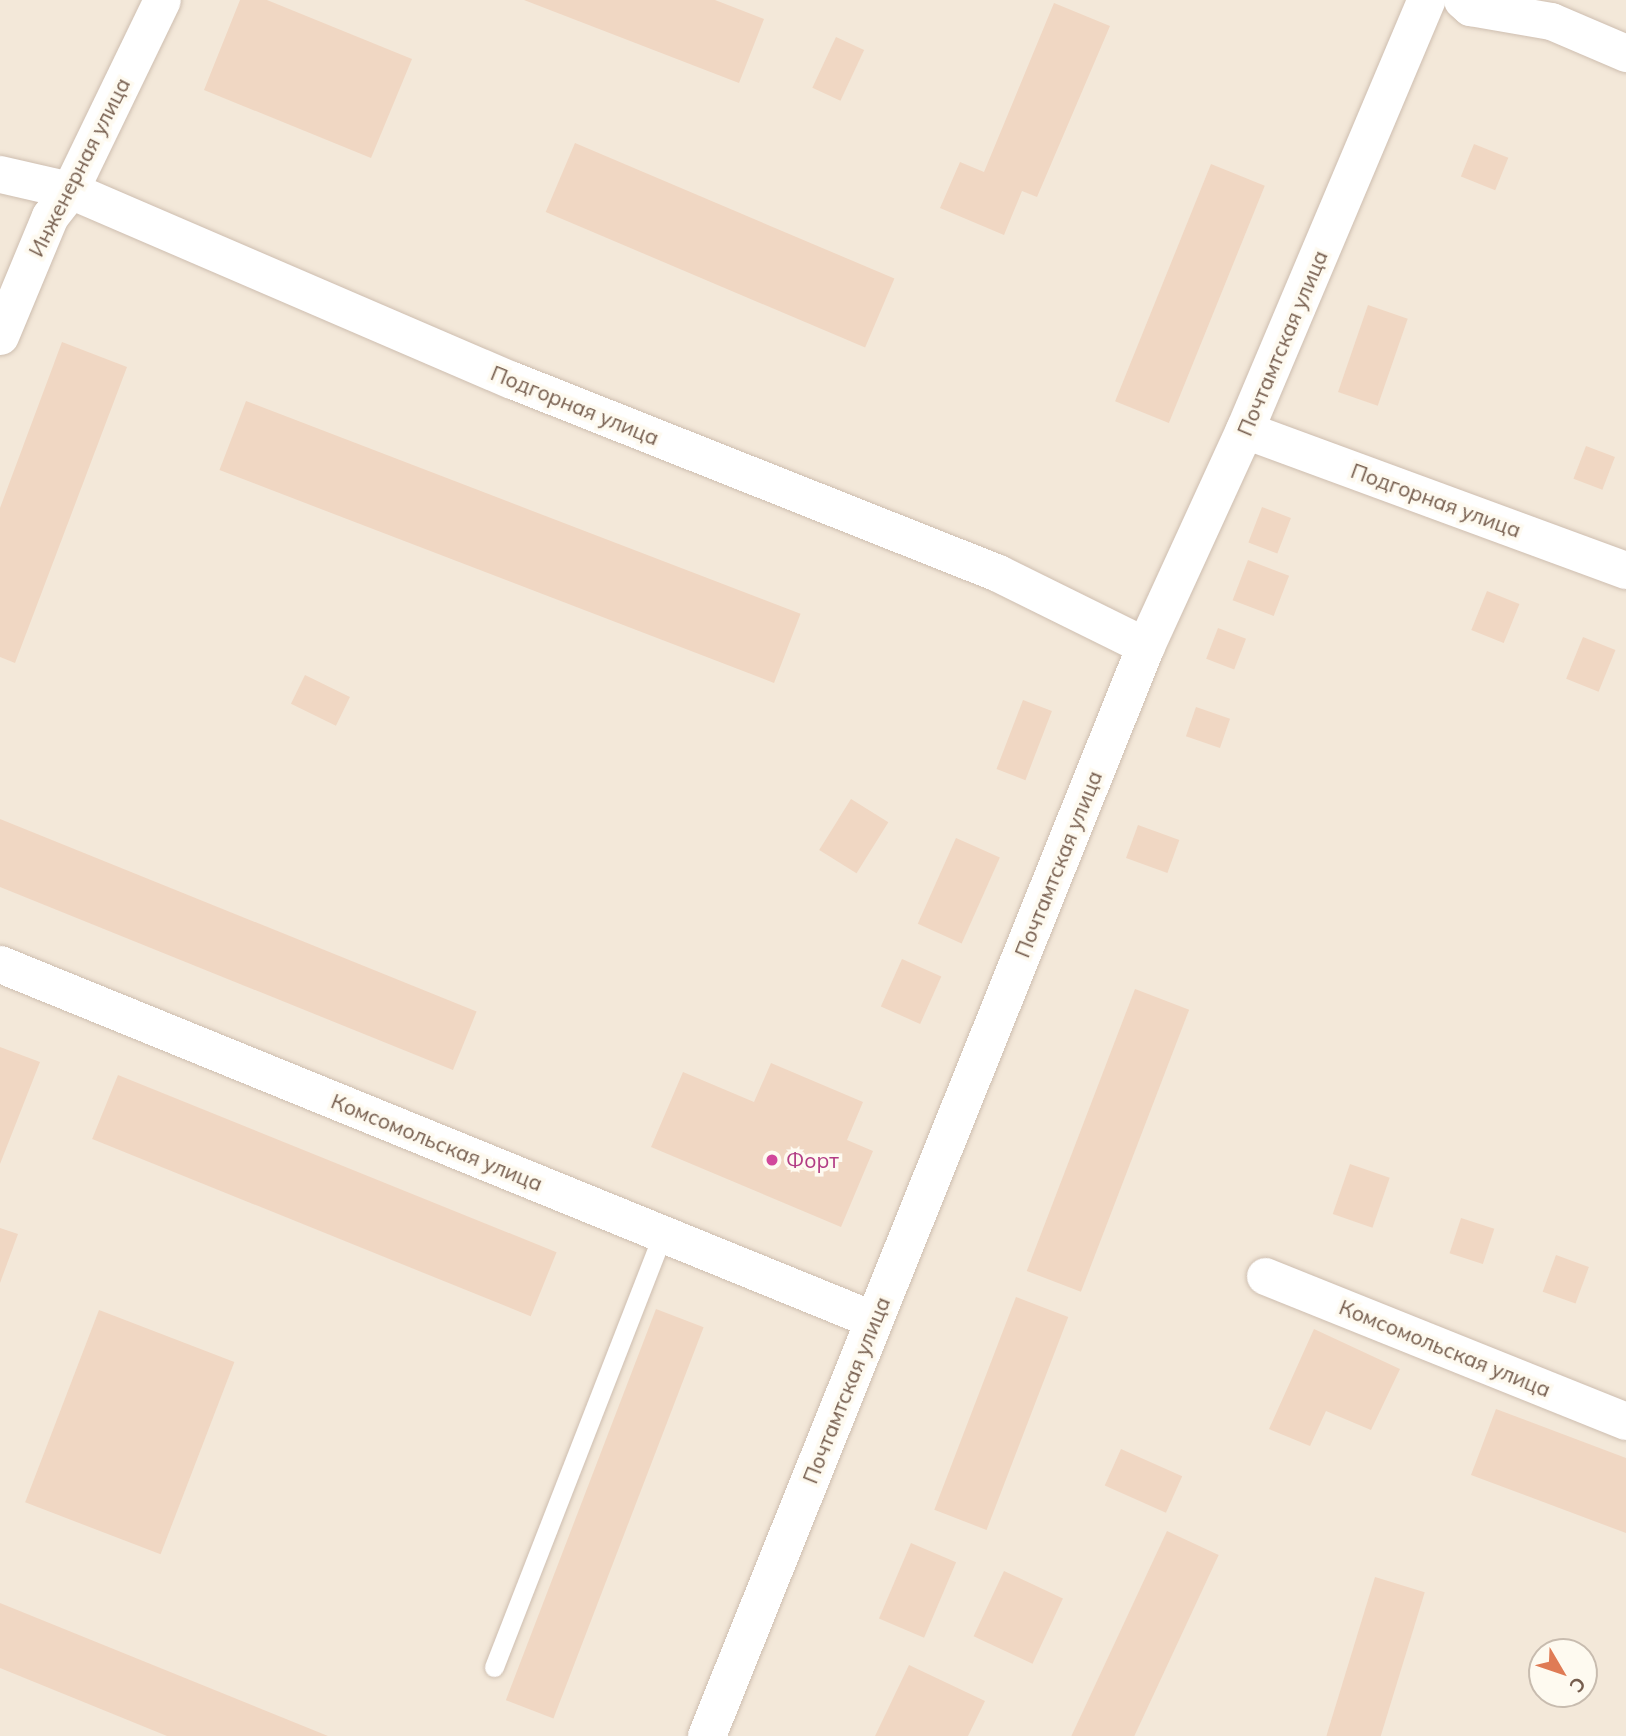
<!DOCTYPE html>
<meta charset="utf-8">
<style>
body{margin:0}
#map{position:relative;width:1626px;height:1736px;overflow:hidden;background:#fcf6ea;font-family:Mulish,sans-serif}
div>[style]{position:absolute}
.residential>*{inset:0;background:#f3e8d9}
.building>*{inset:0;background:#f0d7c3;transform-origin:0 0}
.roads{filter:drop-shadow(0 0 2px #cebeb0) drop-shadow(0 0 2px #cebeb0)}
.service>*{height:19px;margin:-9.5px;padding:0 9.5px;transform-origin:9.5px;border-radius:9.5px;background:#fff}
.minor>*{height:37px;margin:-18.5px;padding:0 18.5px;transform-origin:18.5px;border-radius:18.5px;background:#fff}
.tertiary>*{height:38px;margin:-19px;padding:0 19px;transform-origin:19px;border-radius:19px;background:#fff}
.dots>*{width:19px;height:19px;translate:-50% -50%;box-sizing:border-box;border:4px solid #fefaf0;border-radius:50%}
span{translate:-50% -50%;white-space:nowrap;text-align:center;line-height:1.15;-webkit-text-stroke:7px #fefaf0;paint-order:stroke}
.street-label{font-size:21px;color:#765e4e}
.hotel-label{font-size:21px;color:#b23c85}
.left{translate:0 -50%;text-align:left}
.north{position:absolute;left:1528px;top:1638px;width:70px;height:70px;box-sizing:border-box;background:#fefaf0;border:2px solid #c8bcaf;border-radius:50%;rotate:129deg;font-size:19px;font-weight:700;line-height:28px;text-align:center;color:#765e4e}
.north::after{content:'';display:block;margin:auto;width:24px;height:32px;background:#df7b55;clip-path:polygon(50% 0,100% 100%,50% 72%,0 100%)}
</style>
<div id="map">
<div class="residential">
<div style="clip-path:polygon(evenodd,0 0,1626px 0,1626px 1736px,0 1736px,0 0,1542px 1652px,1584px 1652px,1584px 1694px,1542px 1694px,1542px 1652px)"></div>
</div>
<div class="building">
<div style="clip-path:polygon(240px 0,267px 0,412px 59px,371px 158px,204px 90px)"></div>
<div style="clip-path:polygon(524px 0,715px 0,764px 19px,739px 83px)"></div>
<div style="clip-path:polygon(1054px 3px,1110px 26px,1037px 197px,1022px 191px,1004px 235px,940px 208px,960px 162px,984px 172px)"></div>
<div style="left:836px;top:37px;width:31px;height:56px;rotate:25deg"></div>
<div style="left:575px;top:143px;width:347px;height:75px;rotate:23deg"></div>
<div style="left:1474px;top:144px;width:37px;height:35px;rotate:22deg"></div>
<div style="left:1211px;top:164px;width:58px;height:256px;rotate:22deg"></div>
<div style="left:1368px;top:305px;width:42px;height:92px;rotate:19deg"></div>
<div style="clip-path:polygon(62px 342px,127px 367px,15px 663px,0 657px,0 508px)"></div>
<div style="left:246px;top:401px;width:594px;height:74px;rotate:21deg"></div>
<div style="left:1586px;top:446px;width:31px;height:35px;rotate:21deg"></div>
<div style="left:1262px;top:507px;width:31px;height:38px;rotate:21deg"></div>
<div style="left:1248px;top:560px;width:44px;height:43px;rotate:21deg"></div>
<div style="left:1487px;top:591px;width:35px;height:42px;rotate:22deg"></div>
<div style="left:1218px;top:628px;width:30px;height:33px;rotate:21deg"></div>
<div style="left:1583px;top:637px;width:35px;height:45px;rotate:22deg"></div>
<div style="left:305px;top:675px;width:50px;height:32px;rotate:26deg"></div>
<div style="left:1023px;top:700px;width:31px;height:74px;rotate:21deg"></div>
<div style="left:1196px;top:707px;width:36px;height:31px;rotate:19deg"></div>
<div style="left:851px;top:799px;width:44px;height:60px;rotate:32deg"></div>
<div style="left:0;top:819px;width:514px;height:63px;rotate:22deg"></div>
<div style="left:1138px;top:825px;width:44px;height:35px;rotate:20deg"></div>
<div style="left:956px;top:838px;width:48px;height:94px;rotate:24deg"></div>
<div style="left:902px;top:959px;width:43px;height:52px;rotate:24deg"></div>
<div style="left:1135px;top:989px;width:58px;height:302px;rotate:21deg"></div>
<div style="clip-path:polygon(0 1047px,40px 1062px,0 1164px)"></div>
<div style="clip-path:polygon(771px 1063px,863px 1102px,847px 1140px,873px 1151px,841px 1227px,651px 1147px,683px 1072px,754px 1102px)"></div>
<div style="left:118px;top:1075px;width:473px;height:69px;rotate:22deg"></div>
<div style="left:1350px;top:1164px;width:42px;height:53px;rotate:19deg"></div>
<div style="left:1461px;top:1218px;width:35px;height:37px;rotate:18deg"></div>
<div style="clip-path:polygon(0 1228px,18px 1234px,0 1283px)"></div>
<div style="left:1556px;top:1255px;width:35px;height:39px;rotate:20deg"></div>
<div style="left:1016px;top:1297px;width:56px;height:228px;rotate:21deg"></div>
<div style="left:656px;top:1309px;width:51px;height:419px;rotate:21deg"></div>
<div style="left:99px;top:1310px;width:145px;height:206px;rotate:21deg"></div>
<div style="clip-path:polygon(1314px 1329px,1400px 1369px,1371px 1430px,1326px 1411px,1310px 1446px,1269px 1429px)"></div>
<div style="clip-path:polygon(1496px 1409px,1626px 1458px,1626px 1533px,1471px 1475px)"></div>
<div style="left:1121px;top:1449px;width:67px;height:40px;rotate:24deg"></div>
<div style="left:1167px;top:1531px;width:57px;height:226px;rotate:25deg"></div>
<div style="left:911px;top:1543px;width:49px;height:82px;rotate:23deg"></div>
<div style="left:1004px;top:1571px;width:65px;height:72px;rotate:25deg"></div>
<div style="left:1375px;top:1577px;width:52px;height:166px;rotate:17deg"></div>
<div style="clip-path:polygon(0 1603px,328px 1736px,167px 1736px,0 1668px)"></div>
<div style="clip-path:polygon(909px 1665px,985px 1701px,968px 1736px,875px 1736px)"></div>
</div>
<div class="roads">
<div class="service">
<div style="left:494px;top:1667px;width:465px;rotate:-68.7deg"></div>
</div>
<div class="minor">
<div style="left:1462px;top:0;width:11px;rotate:41deg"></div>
<div style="left:1470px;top:7px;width:82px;rotate:9.8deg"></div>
<div style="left:1551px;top:21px;width:82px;rotate:23.1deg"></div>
<div style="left:0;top:174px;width:72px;rotate:12.9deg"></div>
<div style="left:70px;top:190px;width:481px;rotate:23.3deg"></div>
<div style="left:512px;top:380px;width:523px;rotate:21.66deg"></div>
<div style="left:998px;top:573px;width:165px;rotate:26.3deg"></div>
<div style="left:0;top:336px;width:130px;rotate:-67.4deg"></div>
<div style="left:50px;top:216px;width:33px;rotate:-52deg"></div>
<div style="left:70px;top:190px;width:211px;rotate:-64.2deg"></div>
<div style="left:1245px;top:430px;width:406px;rotate:20.2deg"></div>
<div style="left:0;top:964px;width:944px;rotate:22.16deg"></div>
<div style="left:1265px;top:1276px;width:389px;rotate:21.9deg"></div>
</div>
<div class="tertiary">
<div style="left:707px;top:1736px;width:1175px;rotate:-68.06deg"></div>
<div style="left:1146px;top:646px;width:238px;rotate:-65.4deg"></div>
<div style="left:1245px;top:430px;width:467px;rotate:-67.1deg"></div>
</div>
</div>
<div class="dots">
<div style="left:772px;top:1160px;background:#d1479c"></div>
</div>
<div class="street-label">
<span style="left:79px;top:167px;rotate:-63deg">Инженерная улица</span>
<span style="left:1282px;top:343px;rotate:-67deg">Почтамтская улица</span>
<span style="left:575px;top:405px;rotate:22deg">Подгорная улица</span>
<span style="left:1436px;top:500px;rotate:20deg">Подгорная улица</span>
<span style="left:1058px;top:864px;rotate:-68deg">Почтамтская улица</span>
<span style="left:437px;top:1142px;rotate:22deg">Комсомольская улица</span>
<span style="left:1445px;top:1348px;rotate:22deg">Комсомольская улица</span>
<span style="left:846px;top:1390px;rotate:-68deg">Почтамтская улица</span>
</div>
<div class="hotel-label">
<span class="left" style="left:786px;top:1160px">Форт</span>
</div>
<div class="north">С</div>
</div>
